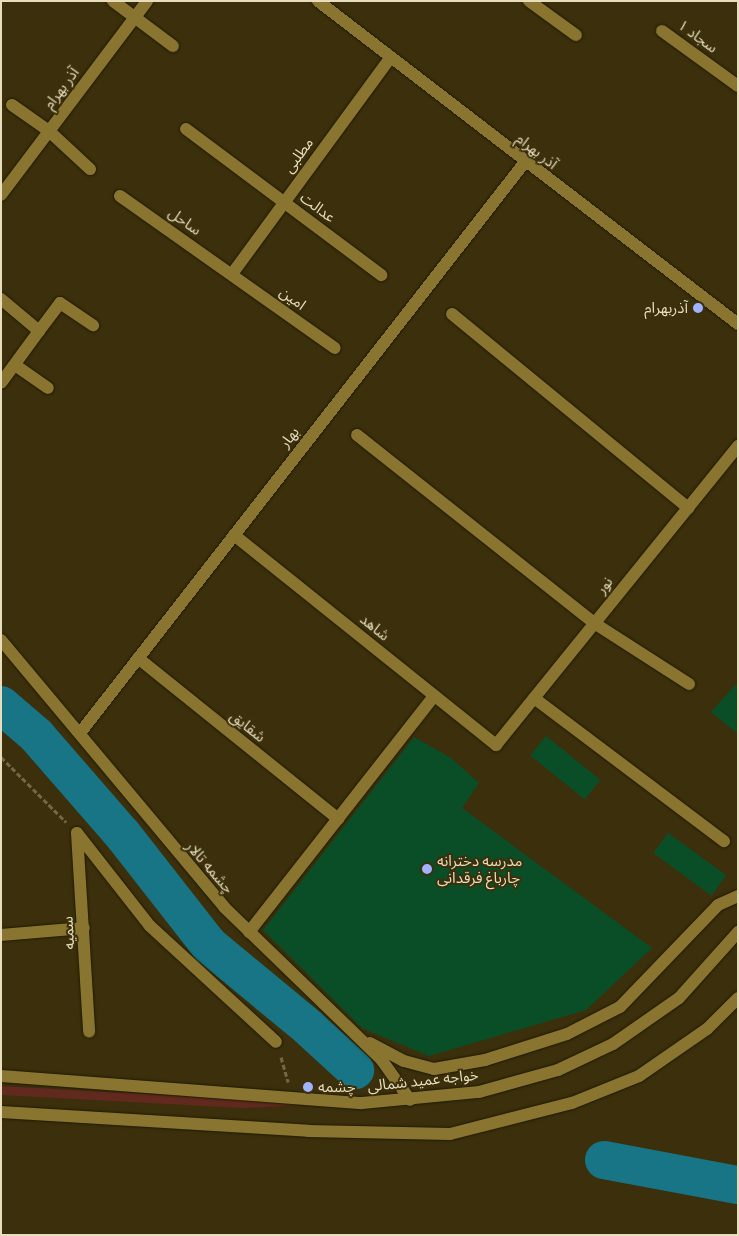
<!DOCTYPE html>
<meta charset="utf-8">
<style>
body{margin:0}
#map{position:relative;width:739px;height:1236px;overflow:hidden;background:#3b300b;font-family:"Titillium Web","Noto Sans Arabic",sans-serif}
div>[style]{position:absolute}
.green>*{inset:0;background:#62291e}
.river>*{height:38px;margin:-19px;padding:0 19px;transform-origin:19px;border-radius:19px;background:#177585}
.building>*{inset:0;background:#0a4e28;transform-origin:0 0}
.path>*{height:3px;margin-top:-1.5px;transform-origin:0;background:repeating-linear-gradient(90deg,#736844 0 5px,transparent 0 7.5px)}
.roads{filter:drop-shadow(0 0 1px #1f1904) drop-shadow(0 0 1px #1f1904)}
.street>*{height:12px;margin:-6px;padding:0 6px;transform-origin:6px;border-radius:6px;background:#897530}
.secondary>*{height:12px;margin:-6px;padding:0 6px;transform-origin:6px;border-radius:6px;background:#897530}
.dots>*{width:14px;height:14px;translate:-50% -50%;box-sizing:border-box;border:2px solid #3b300b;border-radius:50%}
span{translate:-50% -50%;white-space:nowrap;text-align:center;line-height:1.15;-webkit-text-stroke:4px #3b300b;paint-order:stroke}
.street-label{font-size:15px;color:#e8ddbc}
.poi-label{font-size:15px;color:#e8ddbc}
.right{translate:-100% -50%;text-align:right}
.left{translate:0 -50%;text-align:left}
.frame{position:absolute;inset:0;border:2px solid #e8ddbc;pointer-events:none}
</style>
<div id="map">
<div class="green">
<div style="clip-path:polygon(1px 1086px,230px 1099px,303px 1105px,242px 1108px,1px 1095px)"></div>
</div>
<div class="river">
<div style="left:1px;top:705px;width:46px;rotate:40.6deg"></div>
<div style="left:36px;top:735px;width:133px;rotate:49deg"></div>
<div style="left:123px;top:835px;width:140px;rotate:52deg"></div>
<div style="left:209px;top:945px;width:129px;rotate:39.6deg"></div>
<div style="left:308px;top:1027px;width:64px;rotate:42.5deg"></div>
<div style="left:604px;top:1160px;width:136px;rotate:10.6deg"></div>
</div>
<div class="building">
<div style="clip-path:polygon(736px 684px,738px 686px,738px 734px,711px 712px)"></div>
<div style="left:546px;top:736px;width:70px;height:25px;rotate:39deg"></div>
<div style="clip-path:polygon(414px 737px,451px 758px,479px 783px,462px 808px,652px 948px,586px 1010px,429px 1056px,362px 1028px,263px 930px)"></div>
<div style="left:668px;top:833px;width:72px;height:25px;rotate:36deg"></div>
</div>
<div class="path">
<div style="left:1px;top:757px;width:92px;rotate:45deg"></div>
<div style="left:281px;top:1057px;width:26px;rotate:74deg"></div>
</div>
<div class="roads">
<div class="street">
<div style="left:113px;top:1px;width:75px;rotate:36.9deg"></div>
<div style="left:529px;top:1px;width:58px;rotate:35.9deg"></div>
<div style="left:662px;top:31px;width:94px;rotate:35.9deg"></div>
<div style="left:12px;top:105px;width:45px;rotate:35.1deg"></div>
<div style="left:49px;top:131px;width:56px;rotate:42.8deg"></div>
<div style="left:186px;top:129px;width:244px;rotate:36.8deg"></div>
<div style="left:1px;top:195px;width:243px;rotate:-53deg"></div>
<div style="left:120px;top:196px;width:263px;rotate:35.3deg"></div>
<div style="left:232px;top:274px;width:269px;rotate:-53.8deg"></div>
<div style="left:1px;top:299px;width:50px;rotate:40.1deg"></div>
<div style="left:39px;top:331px;width:64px;rotate:126.2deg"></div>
<div style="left:452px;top:314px;width:306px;rotate:39.4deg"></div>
<div style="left:39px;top:331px;width:35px;rotate:-53deg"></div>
<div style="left:60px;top:303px;width:40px;rotate:34deg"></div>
<div style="left:15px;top:365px;width:40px;rotate:34.9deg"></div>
<div style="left:357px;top:435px;width:303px;rotate:38.4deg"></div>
<div style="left:594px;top:623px;width:113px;rotate:32.7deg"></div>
<div style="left:234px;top:535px;width:336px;rotate:38.7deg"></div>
<div style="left:496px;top:745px;width:385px;rotate:-51deg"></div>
<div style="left:1px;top:640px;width:348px;rotate:50.1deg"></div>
<div style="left:224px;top:907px;width:219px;rotate:44.1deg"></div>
<div style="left:381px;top:1059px;width:50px;rotate:54.7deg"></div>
<div style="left:138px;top:658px;width:257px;rotate:38.8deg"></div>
<div style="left:534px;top:698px;width:238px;rotate:37deg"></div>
<div style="left:80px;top:733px;width:724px;rotate:-52.07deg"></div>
<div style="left:77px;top:833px;width:118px;rotate:51.9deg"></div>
<div style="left:150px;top:926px;width:171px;rotate:42.6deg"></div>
<div style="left:77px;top:833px;width:199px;rotate:86.5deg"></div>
<div style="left:249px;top:932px;width:300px;rotate:-51.9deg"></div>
<div style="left:1px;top:935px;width:83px;rotate:-4.8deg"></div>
<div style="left:370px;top:1043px;width:38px;rotate:28deg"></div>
<div style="left:404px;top:1061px;width:31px;rotate:15deg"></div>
<div style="left:434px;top:1069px;width:52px;rotate:-10deg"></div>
<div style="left:485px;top:1060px;width:86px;rotate:-17.6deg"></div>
<div style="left:567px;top:1034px;width:59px;rotate:-27deg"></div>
<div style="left:620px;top:1007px;width:141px;rotate:-46.1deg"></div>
<div style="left:718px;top:905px;width:22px;rotate:-24deg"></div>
</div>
<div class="secondary">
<div style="left:318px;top:1px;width:530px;rotate:37.56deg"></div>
<div style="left:1px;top:1076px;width:362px;rotate:4.3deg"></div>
<div style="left:362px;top:1103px;width:118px;rotate:-5.4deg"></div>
<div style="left:479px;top:1092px;width:82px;rotate:-15.6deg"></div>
<div style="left:558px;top:1070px;width:61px;rotate:-25.3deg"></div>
<div style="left:613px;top:1044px;width:80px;rotate:-34.9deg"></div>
<div style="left:679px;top:998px;width:89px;rotate:-48.2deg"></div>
<div style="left:1px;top:1112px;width:308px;rotate:3.5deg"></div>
<div style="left:308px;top:1131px;width:142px;rotate:1.2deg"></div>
<div style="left:450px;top:1134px;width:126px;rotate:-14.3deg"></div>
<div style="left:572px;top:1103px;width:72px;rotate:-21.9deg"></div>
<div style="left:639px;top:1076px;width:83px;rotate:-34.7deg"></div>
<div style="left:707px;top:1029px;width:44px;rotate:-45deg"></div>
</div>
</div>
<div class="dots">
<div style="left:698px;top:308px;background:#a0b3fd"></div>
<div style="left:427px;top:869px;background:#a0b3fd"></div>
<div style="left:308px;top:1087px;background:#a0b3fd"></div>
</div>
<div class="street-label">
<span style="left:698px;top:36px;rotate:36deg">سجاد ۱</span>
<span style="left:61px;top:88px;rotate:-53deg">آذر بهرام</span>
<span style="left:537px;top:151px;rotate:38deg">آذر بهرام</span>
<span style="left:298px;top:155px;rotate:-54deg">مطلبی</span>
<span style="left:318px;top:207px;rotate:37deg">عدالت</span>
<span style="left:185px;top:221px;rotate:35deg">ساحل</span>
<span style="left:293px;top:298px;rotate:36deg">امین</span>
<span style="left:289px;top:437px;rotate:-52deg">بهار</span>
<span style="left:604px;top:585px;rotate:-51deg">نور</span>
<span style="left:375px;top:627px;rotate:39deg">شاهد</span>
<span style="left:248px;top:726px;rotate:39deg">شقایق</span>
<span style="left:210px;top:867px;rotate:49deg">چشمه تالار</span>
<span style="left:68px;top:933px;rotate:-93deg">سمیه</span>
<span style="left:423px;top:1080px;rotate:-6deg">خواجه عمید شمالی</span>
</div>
<div class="poi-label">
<span class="right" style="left:688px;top:308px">آذربهرام</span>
<span class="left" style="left:437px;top:869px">مدرسه دخترانه<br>چارباغ فرقدانی</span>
<span class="left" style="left:318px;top:1087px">چشمه</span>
</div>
<div class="frame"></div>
</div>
